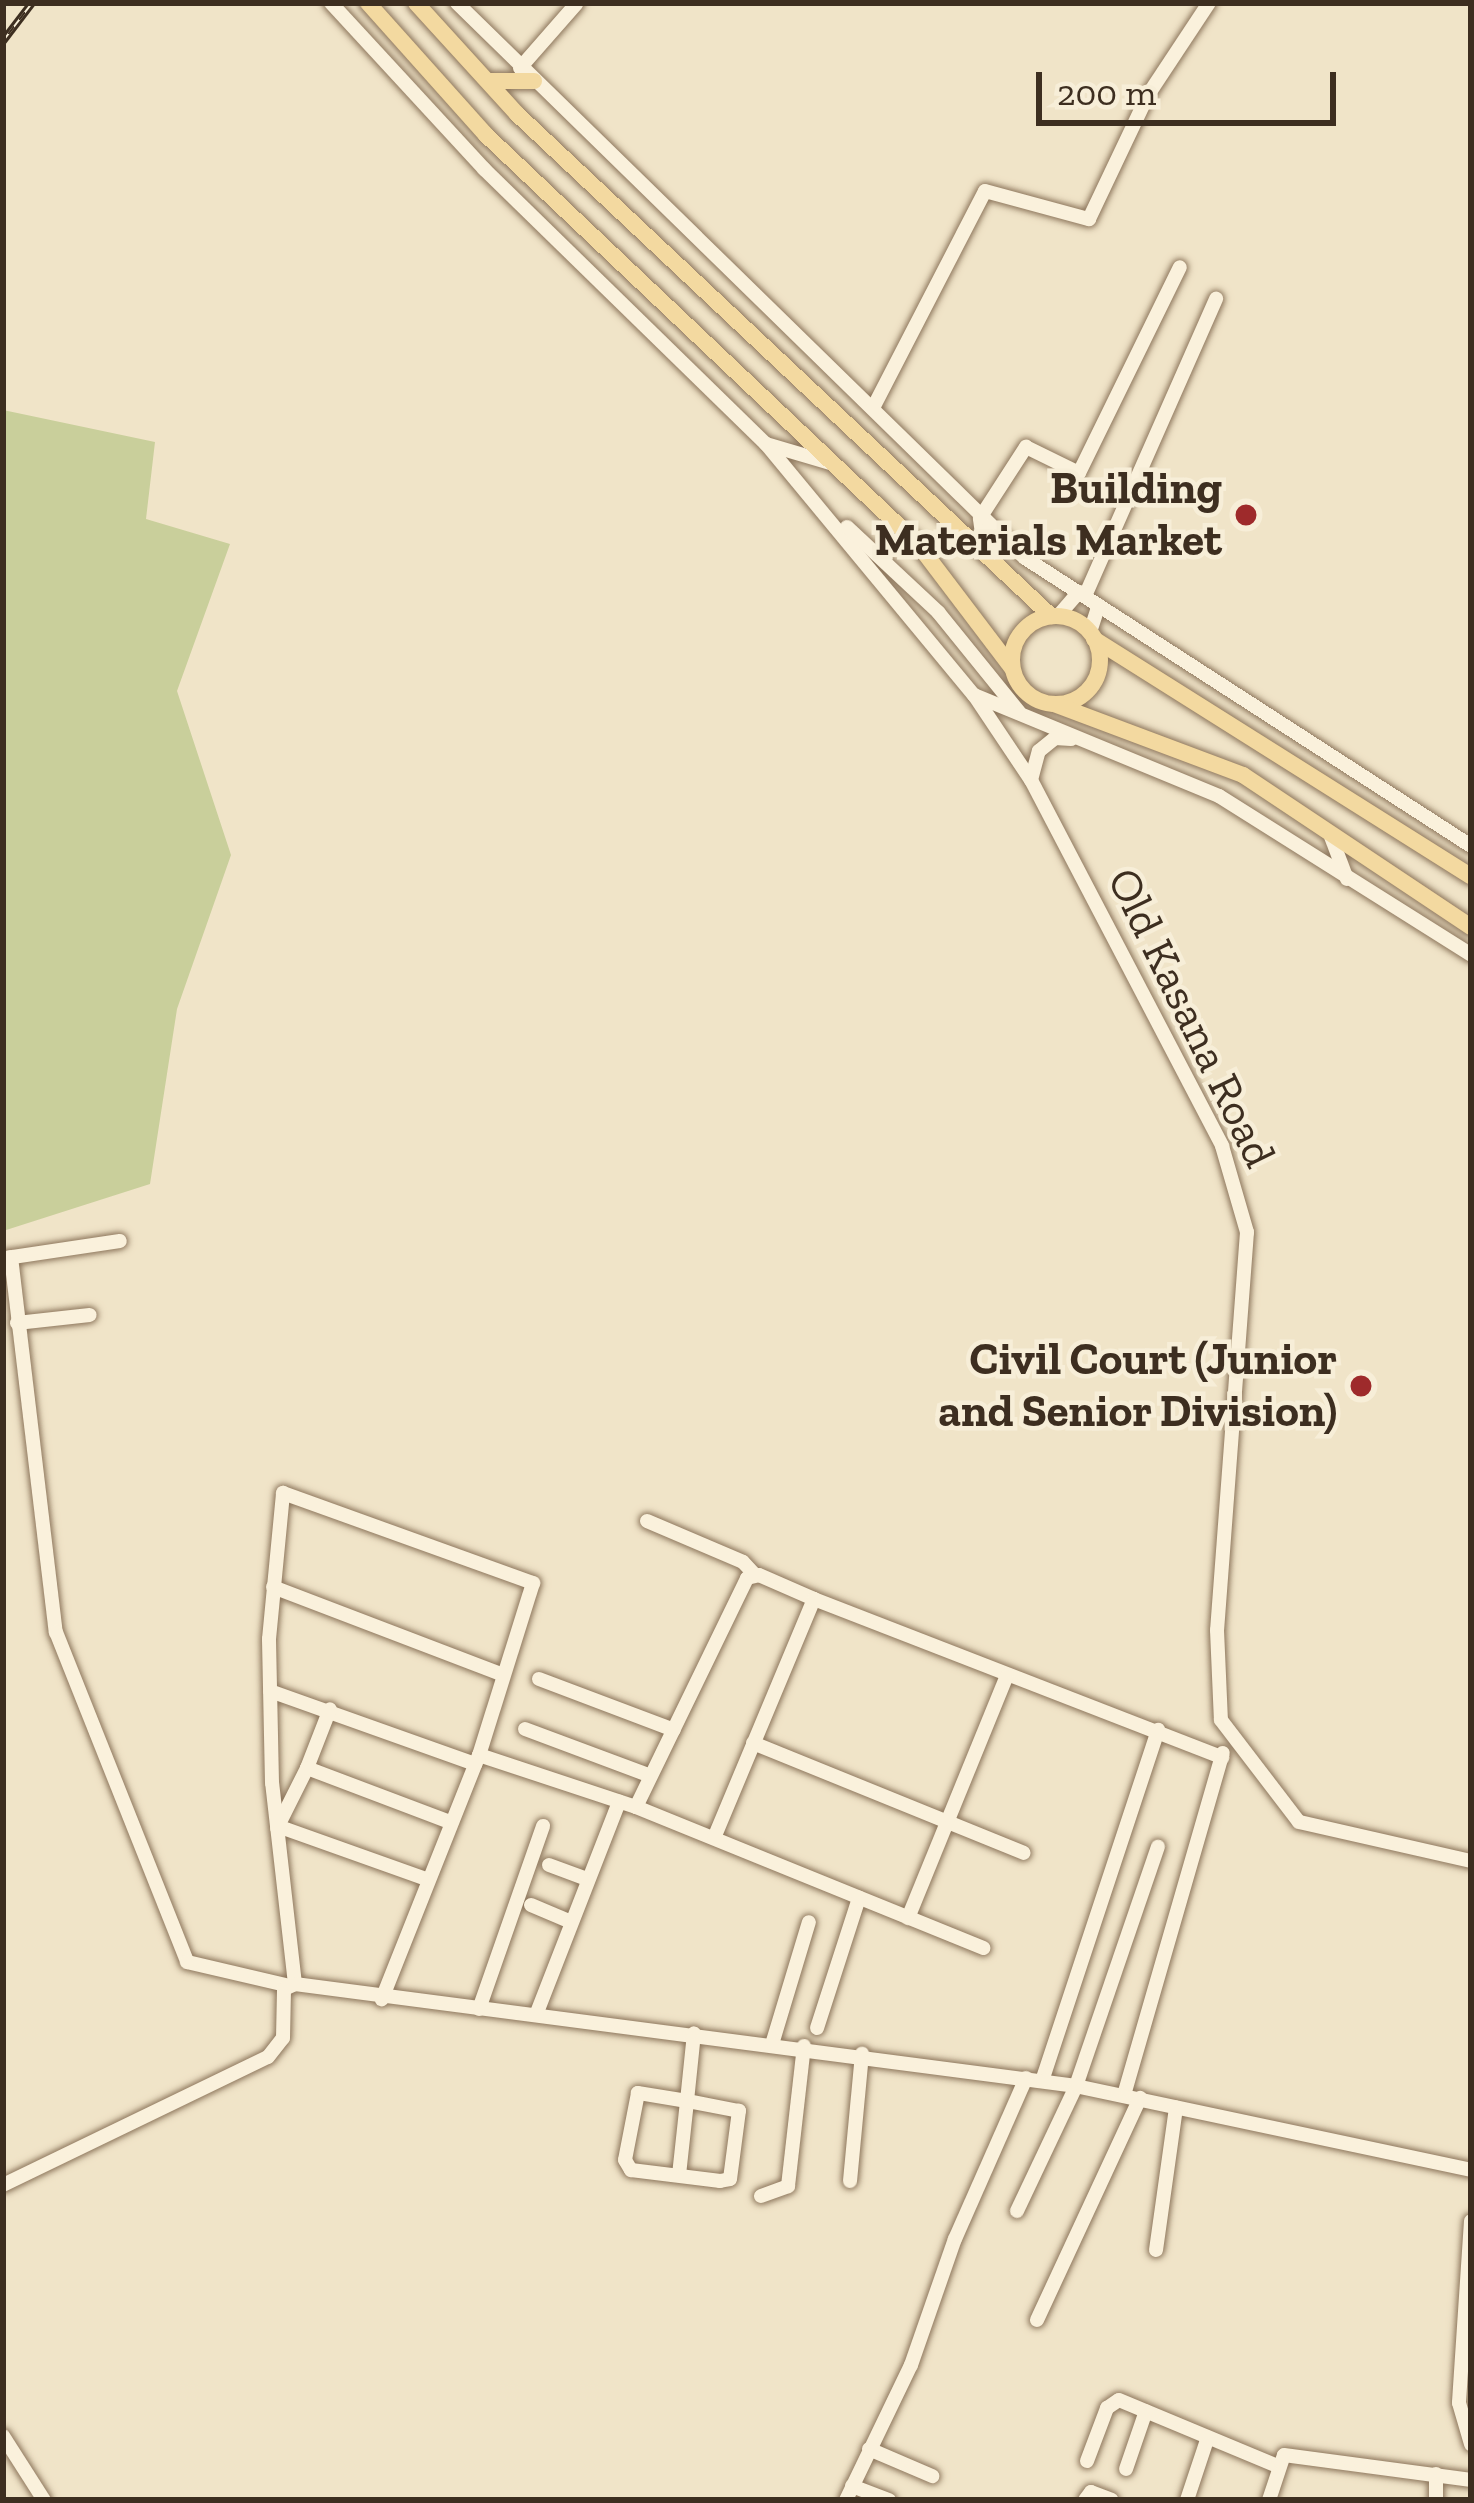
<!DOCTYPE html>
<style>
body{margin:0}
#map{position:relative;width:1474px;height:2503px;overflow:hidden;background:#f0e4c8;font-family:"Zilla Slab",serif}
div>[style]{position:absolute}
.green>*{inset:0;background:#c9cf9b}
.roads{filter:drop-shadow(0 0 3px #8d765c) drop-shadow(0 0 3px #8d765c)}
.minor>*{height:14px;margin:-7px;padding:0 7px;transform-origin:7px;border-radius:7px;background:#faf1dc}
.major>*{height:16px;margin:-8px;padding:0 8px;transform-origin:8px;border-radius:8px;background:#f3d9a0}
.major>.ring{margin:-8px;padding:0;box-sizing:content-box;background:none;border:16px solid #f3d9a0;border-radius:50%}
.rail>*{height:8px;margin-top:-4px;transform-origin:0;background:repeating-linear-gradient(90deg,#f7eed8 0 9px,#3d2e20 0 18px);box-sizing:border-box;border-block:3px solid #3d2e20}
.dots>*{width:33px;height:33px;translate:-50% -50%;box-sizing:border-box;border:6px solid #f7eed8;border-radius:50%}
span{translate:-50% -50%;white-space:nowrap;text-align:center;line-height:1.15;-webkit-text-stroke:9px #f7eed8;paint-order:stroke}
.poi-label{font-size:45px;color:#3d2e20;font-weight:700}
.right{translate:-100% -50%;text-align:right}
.street-label{font-size:45px;color:#3d2e20}
.frame{position:absolute;inset:0;border:6px solid #3d2e20;pointer-events:none}
.scale{position:absolute;left:1036px;top:72px;width:300px;height:54px;box-sizing:border-box;border:6px solid #3d2e20;border-top:0;padding-left:15px;font-size:36px;line-height:42px;white-space:nowrap;color:#3d2e20;-webkit-text-stroke:9px #f7eed8;paint-order:stroke}
</style>
<div id="map">
<div class="green">
<div style="clip-path:polygon(3px 410px,155px 442px,146px 519px,230px 544px,177px 691px,231px 855px,177px 1009px,150px 1184px,3px 1231px)"></div>
</div>
<div class="roads">
<div class="minor">
<div style="left:331px;top:3px;width:226px;rotate:47.3deg"></div>
<div style="left:484px;top:169px;width:394px;rotate:44.3deg"></div>
<div style="left:766px;top:444px;width:326px;rotate:50.4deg"></div>
<div style="left:974px;top:695px;width:102px;rotate:56.2deg"></div>
<div style="left:1031px;top:780px;width:413px;rotate:62.4deg"></div>
<div style="left:1222px;top:1146px;width:90px;rotate:73.8deg"></div>
<div style="left:1247px;top:1232px;width:399px;rotate:94.3deg"></div>
<div style="left:1217px;top:1630px;width:90px;rotate:87.5deg"></div>
<div style="left:1221px;top:1720px;width:128px;rotate:52.6deg"></div>
<div style="left:1299px;top:1822px;width:176px;rotate:12.8deg"></div>
<div style="left:457px;top:3px;width:794px;rotate:44.34deg"></div>
<div style="left:1025px;top:558px;width:531px;rotate:32.85deg"></div>
<div style="left:520px;top:68px;width:86px;rotate:-48.8deg"></div>
<div style="left:873px;top:408px;width:244px;rotate:-62.7deg"></div>
<div style="left:985px;top:191px;width:108px;rotate:15.1deg"></div>
<div style="left:1089px;top:219px;width:137px;rotate:-64.6deg"></div>
<div style="left:1148px;top:95px;width:110px;rotate:-56.5deg"></div>
<div style="left:766px;top:444px;width:67px;rotate:16.5deg"></div>
<div style="left:847px;top:527px;width:125px;rotate:43deg"></div>
<div style="left:938px;top:612px;width:129px;rotate:51deg"></div>
<div style="left:985px;top:555px;width:37px;rotate:-98deg"></div>
<div style="left:980px;top:518px;width:85px;rotate:-57.1deg"></div>
<div style="left:1026px;top:447px;width:59px;rotate:26.1deg"></div>
<div style="left:1079px;top:473px;width:229px;rotate:-63.9deg"></div>
<div style="left:1085px;top:596px;width:325px;rotate:-66.2deg"></div>
<div style="left:1058px;top:616px;width:32px;rotate:-49deg"></div>
<div style="left:1090px;top:632px;width:28px;rotate:-72deg"></div>
<div style="left:974px;top:695px;width:265px;rotate:22.4deg"></div>
<div style="left:1219px;top:796px;width:298px;rotate:32.2deg"></div>
<div style="left:1031px;top:780px;width:30px;rotate:-75deg"></div>
<div style="left:1039px;top:751px;width:21px;rotate:-39deg"></div>
<div style="left:1055px;top:738px;width:16px;rotate:4deg"></div>
<div style="left:1330px;top:834px;width:48px;rotate:69.3deg"></div>
<div style="left:11px;top:1257px;width:378px;rotate:83.2deg"></div>
<div style="left:56px;top:1632px;width:355px;rotate:68.3deg"></div>
<div style="left:187px;top:1962px;width:102px;rotate:13.1deg"></div>
<div style="left:6px;top:1258px;width:115px;rotate:-8.5deg"></div>
<div style="left:17px;top:1323px;width:73px;rotate:-6.3deg"></div>
<div style="left:647px;top:1521px;width:104px;rotate:23.1deg"></div>
<div style="left:743px;top:1562px;width:16px;rotate:47deg"></div>
<div style="left:273px;top:1587px;width:246px;rotate:20.9deg"></div>
<div style="left:539px;top:1679px;width:144px;rotate:20.7deg"></div>
<div style="left:270px;top:1691px;width:218px;rotate:19.6deg"></div>
<div style="left:525px;top:1729px;width:134px;rotate:20.5deg"></div>
<div style="left:753px;top:1743px;width:292px;rotate:22.1deg"></div>
<div style="left:479px;top:1755px;width:165px;rotate:18.3deg"></div>
<div style="left:636px;top:1807px;width:375px;rotate:22.1deg"></div>
<div style="left:307px;top:1768px;width:63px;rotate:-68.7deg"></div>
<div style="left:636px;top:1807px;width:254px;rotate:-64.1deg"></div>
<div style="left:747px;top:1578px;width:12px;rotate:-14deg"></div>
<div style="left:759px;top:1575px;width:60px;rotate:23.6deg"></div>
<div style="left:277px;top:1828px;width:67px;rotate:-63.4deg"></div>
<div style="left:307px;top:1768px;width:153px;rotate:20.7deg"></div>
<div style="left:283px;top:1828px;width:152px;rotate:19.6deg"></div>
<div style="left:714px;top:1838px;width:259px;rotate:-67.3deg"></div>
<div style="left:814px;top:1599px;width:438px;rotate:21.2deg"></div>
<div style="left:549px;top:1865px;width:40px;rotate:20.2deg"></div>
<div style="left:531px;top:1905px;width:43px;rotate:23deg"></div>
<div style="left:908px;top:1918px;width:261px;rotate:-67.8deg"></div>
<div style="left:295px;top:1984px;width:202px;rotate:-96.5deg"></div>
<div style="left:272px;top:1783px;width:144px;rotate:-91.2deg"></div>
<div style="left:269px;top:1639px;width:147px;rotate:-84.5deg"></div>
<div style="left:283px;top:1493px;width:266px;rotate:19.8deg"></div>
<div style="left:533px;top:1583px;width:180px;rotate:107.4deg"></div>
<div style="left:479px;top:1755px;width:263px;rotate:111.7deg"></div>
<div style="left:479px;top:2009px;width:194px;rotate:-70.7deg"></div>
<div style="left:536px;top:2015px;width:229px;rotate:-68.7deg"></div>
<div style="left:817px;top:2028px;width:137px;rotate:-72.1deg"></div>
<div style="left:773px;top:2041px;width:124px;rotate:-73.2deg"></div>
<div style="left:1042px;top:2081px;width:370px;rotate:-71.7deg"></div>
<div style="left:1124px;top:2095px;width:356px;rotate:-73.9deg"></div>
<div style="left:679px;top:2175px;width:74px;rotate:-83.8deg"></div>
<div style="left:687px;top:2101px;width:50px;rotate:-170.7deg"></div>
<div style="left:638px;top:2093px;width:68px;rotate:101deg"></div>
<div style="left:625px;top:2160px;width:12px;rotate:59deg"></div>
<div style="left:631px;top:2170px;width:90px;rotate:7deg"></div>
<div style="left:720px;top:2181px;width:10px;rotate:-11deg"></div>
<div style="left:730px;top:2179px;width:69px;rotate:-82.5deg"></div>
<div style="left:739px;top:2111px;width:53px;rotate:-169.1deg"></div>
<div style="left:687px;top:2101px;width:68px;rotate:-84.1deg"></div>
<div style="left:850px;top:2181px;width:128px;rotate:-84.6deg"></div>
<div style="left:3px;top:2185px;width:294px;rotate:-25.8deg"></div>
<div style="left:268px;top:2057px;width:24px;rotate:-52deg"></div>
<div style="left:283px;top:2038px;width:49px;rotate:-88.8deg"></div>
<div style="left:284px;top:1989px;width:12px;rotate:-24deg"></div>
<div style="left:295px;top:1984px;width:788px;rotate:7.44deg"></div>
<div style="left:1076px;top:2086px;width:404px;rotate:12deg"></div>
<div style="left:761px;top:2196px;width:29px;rotate:-20deg"></div>
<div style="left:788px;top:2186px;width:141px;rotate:-83.5deg"></div>
<div style="left:1017px;top:2211px;width:138px;rotate:-64.7deg"></div>
<div style="left:1076px;top:2086px;width:253px;rotate:-71.1deg"></div>
<div style="left:1471px;top:2221px;width:182px;rotate:93.8deg"></div>
<div style="left:1459px;top:2403px;width:43px;rotate:73.7deg"></div>
<div style="left:1156px;top:2250px;width:144px;rotate:-82deg"></div>
<div style="left:1037px;top:2320px;width:245px;rotate:-65.1deg"></div>
<div style="left:3px;top:2436px;width:76px;rotate:57.4deg"></div>
<div style="left:869px;top:2449px;width:69px;rotate:23.2deg"></div>
<div style="left:1087px;top:2461px;width:57px;rotate:-69.3deg"></div>
<div style="left:1107px;top:2408px;width:14px;rotate:-34deg"></div>
<div style="left:1119px;top:2400px;width:169px;rotate:22.6deg"></div>
<div style="left:1126px;top:2469px;width:61px;rotate:-71deg"></div>
<div style="left:852px;top:2486px;width:40px;rotate:21deg"></div>
<div style="left:846px;top:2500px;width:150px;rotate:-64.3deg"></div>
<div style="left:911px;top:2365px;width:133px;rotate:-70.8deg"></div>
<div style="left:955px;top:2239px;width:176px;rotate:-66.2deg"></div>
<div style="left:1085px;top:2500px;width:10px;rotate:-53deg"></div>
<div style="left:1091px;top:2492px;width:22px;rotate:21deg"></div>
<div style="left:1187px;top:2500px;width:66px;rotate:-71.6deg"></div>
<div style="left:1269px;top:2500px;width:47px;rotate:-71.6deg"></div>
<div style="left:1284px;top:2455px;width:189px;rotate:7.6deg"></div>
<div style="left:1436px;top:2500px;width:26px;rotate:-90deg"></div>
</div>
<div class="major">
<div style="left:368px;top:3px;width:177px;rotate:48.2deg"></div>
<div style="left:486px;top:135px;width:593px;rotate:43.43deg"></div>
<div style="left:917px;top:543px;width:157px;rotate:52.8deg"></div>
<div style="left:416px;top:3px;width:150px;rotate:47.7deg"></div>
<div style="left:517px;top:114px;width:733px;rotate:43.23deg"></div>
<div style="left:489px;top:81px;width:45px"></div>
<div class="ring" style="left:1012px;top:616px;width:72px;height:72px"></div>
<div style="left:1094px;top:639px;width:445px;rotate:32.2deg"></div>
<div style="left:1054px;top:704px;width:202px;rotate:20.6deg"></div>
<div style="left:1243px;top:775px;width:274px;rotate:33.7deg"></div>
</div>
</div>
<div class="rail">
<div style="left:3px;top:41px;width:48px;rotate:-52.7deg"></div>
</div>
<div class="dots">
<div style="left:1246px;top:515px;background:#9e2a2b"></div>
<div style="left:1361px;top:1386px;background:#9e2a2b"></div>
</div>
<div class="poi-label">
<span class="right" style="left:1222px;top:515px">Building<br>Materials Market</span>
<span class="right" style="left:1337px;top:1386px">Civil Court (Junior<br>and Senior Division)</span>
</div>
<div class="street-label">
<span style="left:1191px;top:1018px;rotate:64deg">Old Kasana Road</span>
</div>
<div class="frame"></div>
<div class="scale">200 m</div>
</div>
